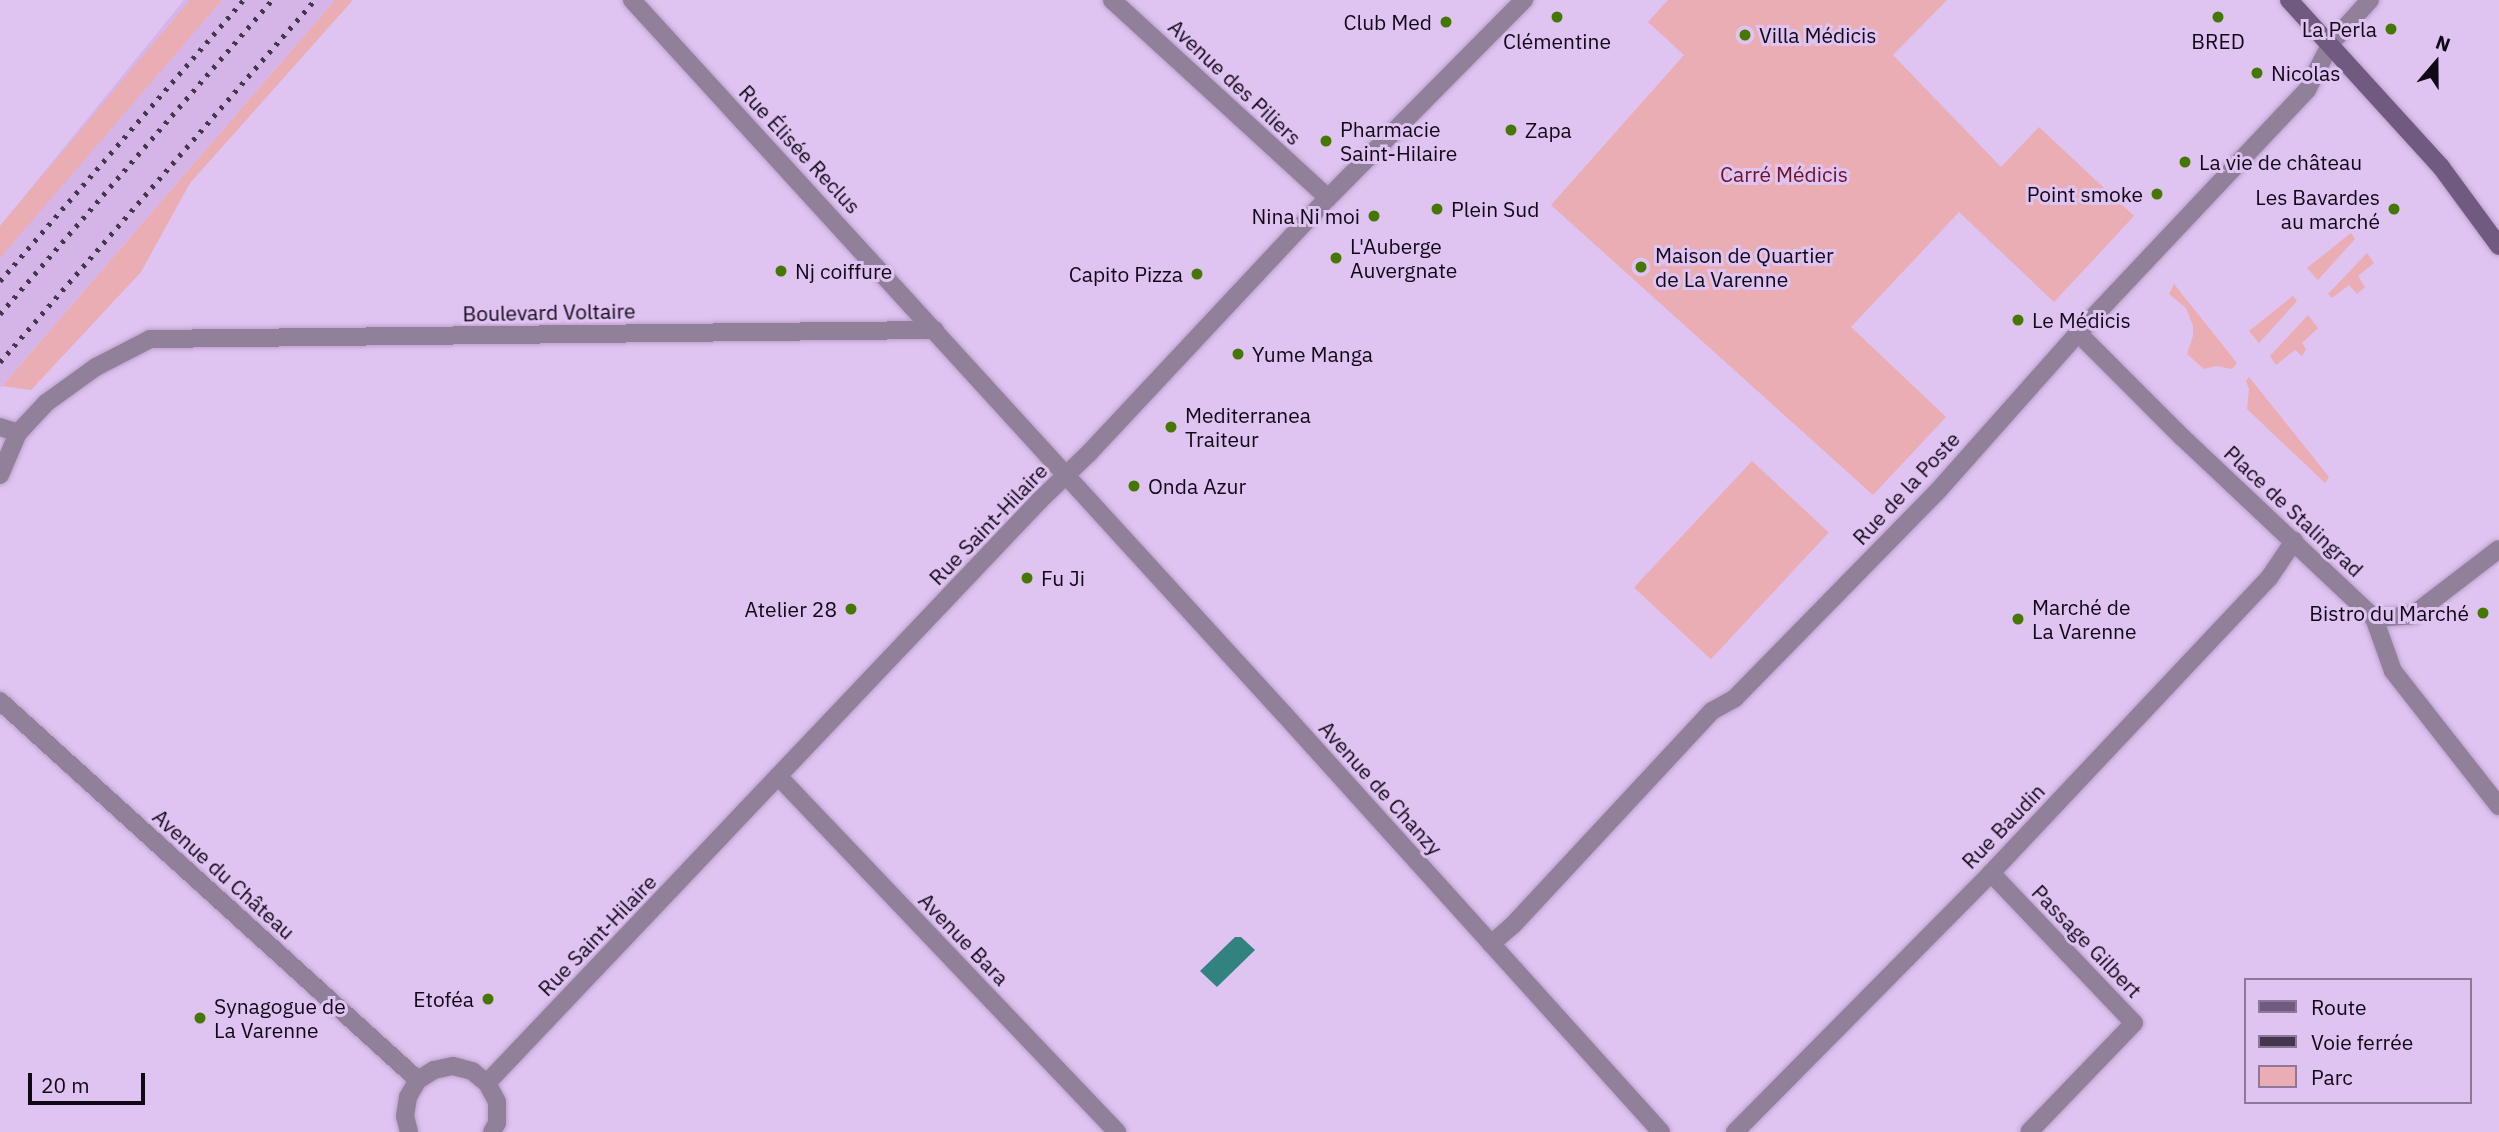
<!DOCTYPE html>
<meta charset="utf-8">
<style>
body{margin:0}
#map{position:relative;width:2499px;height:1132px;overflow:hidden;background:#dfc3f0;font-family:"IBM Plex Sans",sans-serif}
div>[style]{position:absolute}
.built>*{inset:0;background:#d5b5e8}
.green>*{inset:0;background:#e9adb3;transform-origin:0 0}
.water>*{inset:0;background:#32827f}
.roads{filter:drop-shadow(0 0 2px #baa1c9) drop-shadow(0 0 2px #baa1c9)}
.minor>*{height:18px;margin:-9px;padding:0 9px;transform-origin:9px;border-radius:9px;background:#90809a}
.tertiary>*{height:18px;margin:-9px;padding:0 9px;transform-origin:9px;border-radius:9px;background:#90809a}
.secondary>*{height:18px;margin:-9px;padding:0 9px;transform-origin:9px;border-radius:9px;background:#715a80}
.rail>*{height:5px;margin-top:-2.5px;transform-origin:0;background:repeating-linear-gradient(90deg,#44364d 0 3.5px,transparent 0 10.5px)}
.dots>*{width:19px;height:19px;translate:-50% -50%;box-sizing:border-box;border:4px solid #dfc3f0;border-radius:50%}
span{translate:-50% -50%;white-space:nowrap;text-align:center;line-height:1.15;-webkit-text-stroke:6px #dfc3f0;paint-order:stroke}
.poi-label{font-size:21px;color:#110817}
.right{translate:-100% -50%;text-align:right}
.left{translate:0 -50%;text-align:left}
.street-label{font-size:21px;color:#110817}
.park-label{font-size:21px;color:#6d1028}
.legend{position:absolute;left:2244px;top:978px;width:228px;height:126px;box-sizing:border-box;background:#dfc3f0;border:2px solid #8d7899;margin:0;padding:9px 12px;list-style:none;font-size:21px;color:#110817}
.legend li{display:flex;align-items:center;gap:14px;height:35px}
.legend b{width:35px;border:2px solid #8d7899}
.north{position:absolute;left:2401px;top:28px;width:70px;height:70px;-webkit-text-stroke:5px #dfc3f0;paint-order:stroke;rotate:20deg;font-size:19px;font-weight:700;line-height:28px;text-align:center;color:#110817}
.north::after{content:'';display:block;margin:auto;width:24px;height:32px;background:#110817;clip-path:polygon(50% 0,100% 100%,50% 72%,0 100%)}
.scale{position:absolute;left:28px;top:1073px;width:117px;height:32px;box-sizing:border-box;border:4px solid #110817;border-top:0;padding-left:9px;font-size:21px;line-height:24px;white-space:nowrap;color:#110817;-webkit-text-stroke:5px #dfc3f0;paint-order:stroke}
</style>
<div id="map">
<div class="built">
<div style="clip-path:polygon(184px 0,335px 0,0 388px,0 226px)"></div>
</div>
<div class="green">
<div style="clip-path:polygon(190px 0,222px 0,0 258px,0 226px)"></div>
<div style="clip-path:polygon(335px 0,353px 0,190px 183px,141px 272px,31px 390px,2px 386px)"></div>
<div style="clip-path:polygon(1668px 0,1947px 0,1893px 55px,2001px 167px,2039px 127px,2134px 216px,2054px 302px,1959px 212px,1851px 327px,1946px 417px,1873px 495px,1551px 205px,1684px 55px,1648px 22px)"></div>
<div style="clip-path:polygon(2351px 233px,2355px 239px,2318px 280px,2307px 268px)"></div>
<div style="clip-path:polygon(2367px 253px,2374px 263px,2358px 276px,2365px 287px,2357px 294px,2349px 285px,2332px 298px,2328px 294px)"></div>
<div style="clip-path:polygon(2174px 284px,2237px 363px,2232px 369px,2216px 366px,2204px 369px,2187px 354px,2193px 336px,2193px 326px,2186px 308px,2169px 294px)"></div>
<div style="clip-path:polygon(2293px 296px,2297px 301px,2259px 343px,2249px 331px)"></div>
<div style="clip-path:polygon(2308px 315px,2318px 328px,2302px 343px,2306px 349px,2302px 356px,2295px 350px,2276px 365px,2270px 356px)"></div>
<div style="clip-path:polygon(2249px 377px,2329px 477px,2325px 483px,2247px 409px,2249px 389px,2246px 381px)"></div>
<div style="left:1752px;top:461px;width:105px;height:173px;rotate:43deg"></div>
</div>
<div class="water">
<div style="clip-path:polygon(1235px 937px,1241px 937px,1255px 950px,1217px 987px,1200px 971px)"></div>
</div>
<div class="roads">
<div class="minor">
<div style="left:632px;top:0;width:967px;rotate:47.6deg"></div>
<div style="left:1284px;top:714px;width:563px;rotate:47.95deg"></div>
<div style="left:1112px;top:0;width:293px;rotate:42.5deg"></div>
<div style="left:2078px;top:333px;width:147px;rotate:45deg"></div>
<div style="left:2182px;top:437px;width:264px;rotate:43.3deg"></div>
<div style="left:2374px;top:618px;width:39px;rotate:-4deg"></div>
<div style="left:2413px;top:615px;width:108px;rotate:-37.5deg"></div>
<div style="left:0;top:427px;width:19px;rotate:18deg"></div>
<div style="left:0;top:475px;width:46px;rotate:-66.8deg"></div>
<div style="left:18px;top:433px;width:41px;rotate:-47deg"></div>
<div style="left:46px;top:403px;width:62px;rotate:-35.8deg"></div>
<div style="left:96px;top:367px;width:61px;rotate:-27.4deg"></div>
<div style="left:150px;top:339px;width:785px;rotate:-0.66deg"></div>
<div style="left:2374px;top:618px;width:56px;rotate:70.3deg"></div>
<div style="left:2393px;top:671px;width:172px;rotate:51.9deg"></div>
<div style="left:0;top:701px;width:564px;rotate:42.2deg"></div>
<div style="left:778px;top:776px;width:492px;rotate:46.4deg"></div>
<div style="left:1991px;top:873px;width:207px;rotate:46.4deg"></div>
<div style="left:2134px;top:1023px;width:151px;rotate:133.9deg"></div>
<div style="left:1491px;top:944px;width:29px;rotate:-41deg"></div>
<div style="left:1513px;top:925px;width:292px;rotate:-47.1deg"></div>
<div style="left:1712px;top:711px;width:26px;rotate:-29deg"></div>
<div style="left:1735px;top:698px;width:287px;rotate:-45.6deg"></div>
<div style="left:1936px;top:493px;width:214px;rotate:-48.4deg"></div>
<div style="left:2078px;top:333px;width:334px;rotate:-46.7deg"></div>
<div style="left:2307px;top:90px;width:53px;rotate:-62.9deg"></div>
<div style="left:2331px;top:43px;width:58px;rotate:-47.8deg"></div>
<div style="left:1735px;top:1132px;width:364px;rotate:-45.3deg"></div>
<div style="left:1991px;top:873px;width:405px;rotate:-46.7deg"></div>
<div style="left:2269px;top:578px;width:45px;rotate:-56deg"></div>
</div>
<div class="tertiary">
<div style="left:487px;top:1083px;width:804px;rotate:-46.51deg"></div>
<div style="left:1040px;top:500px;width:68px;rotate:-43.8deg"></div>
<div style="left:1089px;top:453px;width:349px;rotate:-46.9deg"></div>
<div style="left:1328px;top:198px;width:279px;rotate:-45.3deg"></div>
<div style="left:409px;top:1132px;width:16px;rotate:-104deg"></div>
<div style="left:405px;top:1116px;width:19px;rotate:-81deg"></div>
<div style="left:408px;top:1097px;width:20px;rotate:-60deg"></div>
<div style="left:418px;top:1080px;width:19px;rotate:-32deg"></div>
<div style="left:434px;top:1070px;width:19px;rotate:-12deg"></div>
<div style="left:453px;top:1066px;width:20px;rotate:15deg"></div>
<div style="left:472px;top:1071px;width:19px;rotate:39deg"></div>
<div style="left:487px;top:1083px;width:21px;rotate:62deg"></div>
<div style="left:497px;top:1102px;width:21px;rotate:90deg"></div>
<div style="left:497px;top:1123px;width:10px;rotate:119deg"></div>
</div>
<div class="secondary">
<div style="left:2289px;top:0;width:226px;rotate:47.7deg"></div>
<div style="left:2441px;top:167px;width:98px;rotate:53.7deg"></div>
</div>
</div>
<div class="rail">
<div style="left:0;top:281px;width:371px;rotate:-49.1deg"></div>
<div style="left:0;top:314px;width:415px;rotate:-49.1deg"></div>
<div style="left:0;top:362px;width:480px;rotate:-49deg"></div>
</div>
<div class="dots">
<div style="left:1557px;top:17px;background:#457801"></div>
<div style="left:2218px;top:17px;background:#457801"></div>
<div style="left:1446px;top:22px;background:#457801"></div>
<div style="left:2391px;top:29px;background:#457801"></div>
<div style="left:1745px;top:35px;background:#457801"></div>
<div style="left:2257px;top:73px;background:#457801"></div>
<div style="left:1511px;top:130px;background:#457801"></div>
<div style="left:1326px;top:141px;background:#457801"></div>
<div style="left:2185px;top:162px;background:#457801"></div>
<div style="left:2157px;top:194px;background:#457801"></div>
<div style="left:1437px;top:209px;background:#457801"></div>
<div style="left:2394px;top:209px;background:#457801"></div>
<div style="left:1374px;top:216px;background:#457801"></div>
<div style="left:1336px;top:258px;background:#457801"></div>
<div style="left:1641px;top:267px;background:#457801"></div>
<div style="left:781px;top:271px;background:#457801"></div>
<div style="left:1197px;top:274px;background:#457801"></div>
<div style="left:2018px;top:320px;background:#457801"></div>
<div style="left:1238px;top:354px;background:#457801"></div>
<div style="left:1171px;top:427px;background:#457801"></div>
<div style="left:1134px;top:486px;background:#457801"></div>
<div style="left:1027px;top:578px;background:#457801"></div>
<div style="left:851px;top:609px;background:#457801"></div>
<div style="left:2483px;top:613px;background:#457801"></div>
<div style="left:2018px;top:619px;background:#457801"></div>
<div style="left:488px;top:999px;background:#457801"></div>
<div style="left:200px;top:1018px;background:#457801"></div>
</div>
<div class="poi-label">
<span class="right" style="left:1432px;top:22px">Club Med</span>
<span class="right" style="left:2377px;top:29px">La Perla</span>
<span class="left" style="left:1759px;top:35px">Villa Médicis</span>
<span style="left:1557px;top:41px">Clémentine</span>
<span style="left:2218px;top:41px">BRED</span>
<span class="left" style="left:2271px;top:73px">Nicolas</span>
<span class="left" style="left:1340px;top:141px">Pharmacie<br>Saint-Hilaire</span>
<span class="left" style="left:1525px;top:130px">Zapa</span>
<span class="left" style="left:2199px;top:162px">La vie de château</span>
<span class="right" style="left:2143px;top:194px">Point smoke</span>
<span class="right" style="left:2380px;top:209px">Les Bavardes<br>au marché</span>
<span class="left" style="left:1451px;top:209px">Plein Sud</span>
<span class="right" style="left:1360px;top:216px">Nina Ni moi</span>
<span class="left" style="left:1350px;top:258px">L'Auberge<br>Auvergnate</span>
<span class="left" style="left:1655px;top:267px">Maison de Quartier<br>de La Varenne</span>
<span class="left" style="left:795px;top:271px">Nj coiffure</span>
<span class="right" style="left:1183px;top:274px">Capito Pizza</span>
<span class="left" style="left:2032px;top:320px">Le Médicis</span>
<span class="left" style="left:1252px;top:354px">Yume Manga</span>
<span class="left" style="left:1185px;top:427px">Mediterranea<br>Traiteur</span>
<span class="left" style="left:1148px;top:486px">Onda Azur</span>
<span class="left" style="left:1041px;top:578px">Fu Ji</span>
<span class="left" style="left:2032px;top:619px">Marché de<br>La Varenne</span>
<span class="right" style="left:837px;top:609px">Atelier 28</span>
<span class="right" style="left:2469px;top:613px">Bistro du Marché</span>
<span class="right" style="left:474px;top:999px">Etoféa</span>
<span class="left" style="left:214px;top:1018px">Synagogue de<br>La Varenne</span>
</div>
<div class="street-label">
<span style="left:1235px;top:82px;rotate:43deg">Avenue des Piliers</span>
<span style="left:800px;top:149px;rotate:47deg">Rue Élisée Reclus</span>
<span style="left:549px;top:312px;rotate:-1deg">Boulevard Voltaire</span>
<span style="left:1906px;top:488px;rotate:-47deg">Rue de la Poste</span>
<span style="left:2294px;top:511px;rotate:43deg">Place de Stalingrad</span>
<span style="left:988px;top:524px;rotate:-46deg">Rue Saint-Hilaire</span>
<span style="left:1381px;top:788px;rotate:48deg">Avenue de Chanzy</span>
<span style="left:2003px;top:826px;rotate:-46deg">Rue Baudin</span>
<span style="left:224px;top:874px;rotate:42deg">Avenue du Château</span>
<span style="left:597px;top:935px;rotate:-46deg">Rue Saint-Hilaire</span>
<span style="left:964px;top:939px;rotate:46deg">Avenue Bara</span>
<span style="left:2087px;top:941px;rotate:46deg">Passage Gilbert</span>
</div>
<div class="park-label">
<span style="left:1784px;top:174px">Carré Médicis</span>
</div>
<ul class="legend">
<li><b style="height:9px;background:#715a80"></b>Route</li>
<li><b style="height:9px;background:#44364d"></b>Voie ferrée</li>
<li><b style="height:19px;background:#e9adb3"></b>Parc</li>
</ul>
<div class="north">N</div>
<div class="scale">20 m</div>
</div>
